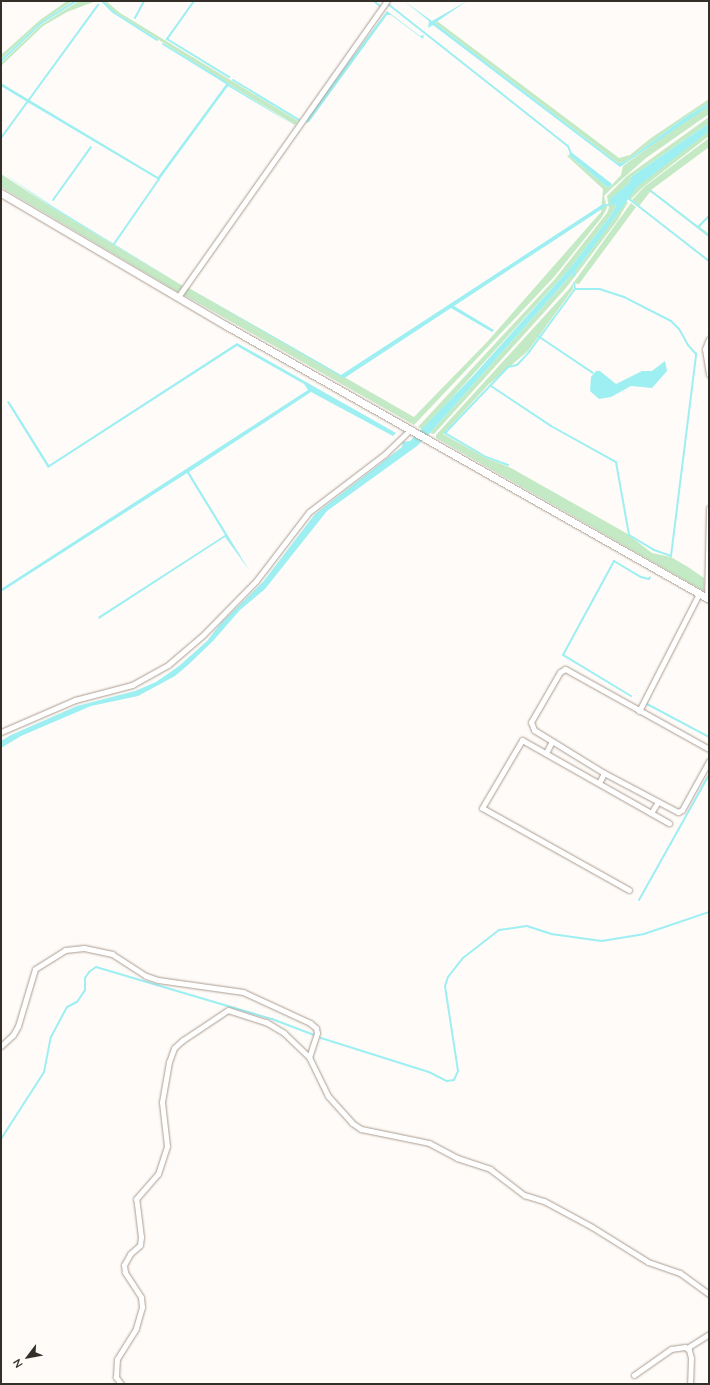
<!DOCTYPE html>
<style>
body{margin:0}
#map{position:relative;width:710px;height:1385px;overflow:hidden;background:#fefbf8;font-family:Quicksand,sans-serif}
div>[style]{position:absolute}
.green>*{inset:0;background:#c4eac5}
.water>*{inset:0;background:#9deff2}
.stream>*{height:2px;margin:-1px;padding:0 1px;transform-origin:1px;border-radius:1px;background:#9deff2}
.roads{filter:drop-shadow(0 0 1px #ab9c90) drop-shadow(0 0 1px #ab9c90)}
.minor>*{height:5px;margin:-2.5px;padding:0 2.5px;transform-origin:2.5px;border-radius:2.5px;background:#fff}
.secondary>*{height:7px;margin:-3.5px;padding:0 3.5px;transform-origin:3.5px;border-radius:3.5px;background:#fff}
span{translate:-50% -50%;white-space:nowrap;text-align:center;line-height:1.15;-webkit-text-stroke:4px #fefbf8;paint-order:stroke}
.frame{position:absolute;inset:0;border:2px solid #352f2a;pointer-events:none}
.north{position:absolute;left:8px;top:1337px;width:40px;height:40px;-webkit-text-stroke:3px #fefbf8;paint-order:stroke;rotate:238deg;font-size:11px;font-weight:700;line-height:16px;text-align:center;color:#352f2a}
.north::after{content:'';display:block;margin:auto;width:14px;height:18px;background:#352f2a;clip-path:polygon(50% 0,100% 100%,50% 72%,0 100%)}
</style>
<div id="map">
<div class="green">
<div style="clip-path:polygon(67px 1px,73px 1px,41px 22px,1px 59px,1px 55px,40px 20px)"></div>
<div style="clip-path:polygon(79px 1px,96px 1px,67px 12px,43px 26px,1px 66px,1px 63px,42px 24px)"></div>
<div style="clip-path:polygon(103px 1px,106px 1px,120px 13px,298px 121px,295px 125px,227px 83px,113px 11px)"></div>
<div style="clip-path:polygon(437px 21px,619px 158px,630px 155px,651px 138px,709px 99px,709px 103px,684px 118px,625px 162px,618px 163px,435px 23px)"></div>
<div style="clip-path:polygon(709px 106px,709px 114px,646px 158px,612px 188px,604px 196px,607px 208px,602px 217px,554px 277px,414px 425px,184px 295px,187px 287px,414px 417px,487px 342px,601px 212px,603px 189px,567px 156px,569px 155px,607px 187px,611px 186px,621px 175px,623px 166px,685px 121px)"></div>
<div style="clip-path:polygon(709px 117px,709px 123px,631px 177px,630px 182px,610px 200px,616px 206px,611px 215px,570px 268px,447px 403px,422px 429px,418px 427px,555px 279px,607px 213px,609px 208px,607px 196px,627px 176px)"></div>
<div style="clip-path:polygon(709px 131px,709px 136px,643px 187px,631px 199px,628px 197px,649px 174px)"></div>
<div style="clip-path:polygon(709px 138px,709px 147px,651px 190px,698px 226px,709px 215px,700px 227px,709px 234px,709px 237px,655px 195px,650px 192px,639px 206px,632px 200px,644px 187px)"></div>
<div style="clip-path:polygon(1px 174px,59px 212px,183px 286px,180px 290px,178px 292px,1px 187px)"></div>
<div style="clip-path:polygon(625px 202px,628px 202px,617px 221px,566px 288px,434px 434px,430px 433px,581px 264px)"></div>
<div style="clip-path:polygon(631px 203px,636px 207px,579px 284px,573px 283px,573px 289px,528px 351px,488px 385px,443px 434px,486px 458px,511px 468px,626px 533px,652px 553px,671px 557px,688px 567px,704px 578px,704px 591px,436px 438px,436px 435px,569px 289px)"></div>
</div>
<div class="water">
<div style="clip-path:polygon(404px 1px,432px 21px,467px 1px,435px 23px,618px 163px,625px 162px,684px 118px,709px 103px,709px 106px,620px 167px,433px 25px,428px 28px,429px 21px)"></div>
<div style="clip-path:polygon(387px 11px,420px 36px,424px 35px,423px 39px,391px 15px,387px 15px,309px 122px,303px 123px)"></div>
<div style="clip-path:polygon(1px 83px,158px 177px,227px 83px,295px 126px,228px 86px,159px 180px,29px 103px,1px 86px)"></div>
<div style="clip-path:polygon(709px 123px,709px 131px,637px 187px,581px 264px,430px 433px,417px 446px,327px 511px,265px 589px,240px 610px,213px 641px,188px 665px,175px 676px,138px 696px,91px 706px,21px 736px,1px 748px,1px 741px,11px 735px,77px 706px,135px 691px,156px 682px,179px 666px,207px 641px,221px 623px,263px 582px,315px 514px,402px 447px,403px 442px,410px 441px,473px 376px,570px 268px,611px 215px,616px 206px,609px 200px,630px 182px,631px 177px)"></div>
<div style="clip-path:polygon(571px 152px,612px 184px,611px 186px,607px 187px,569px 155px)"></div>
<div style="clip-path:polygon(1px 172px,60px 211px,183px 286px,59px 212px)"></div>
<div style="clip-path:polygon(603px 204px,602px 209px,454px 306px,494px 330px,492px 332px,451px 308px,346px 377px,343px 378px,187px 287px,341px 375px)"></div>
<div style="clip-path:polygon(237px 343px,396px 433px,393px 436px,311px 392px,189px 472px,249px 570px,225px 537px,99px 619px,98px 617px,225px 535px,187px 473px,1px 592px,1px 589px,308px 390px,304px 384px,237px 346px,48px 468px,7px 402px,9px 401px,49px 465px)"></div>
<div style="clip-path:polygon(665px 361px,667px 371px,652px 388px,631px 386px,611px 397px,599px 399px,590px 391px,591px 377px,596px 371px,600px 371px,616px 384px,642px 371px,652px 371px)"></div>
</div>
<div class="stream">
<div style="left:102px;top:1px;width:16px;rotate:45deg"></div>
<div style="left:113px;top:12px;width:52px;rotate:32.5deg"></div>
<div style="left:194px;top:1px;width:47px;rotate:125.4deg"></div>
<div style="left:167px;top:39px;width:73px;rotate:31.5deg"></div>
<div style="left:374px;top:1px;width:8px;rotate:40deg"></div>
<div style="left:388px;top:4px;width:229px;rotate:38.3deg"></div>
<div style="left:568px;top:146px;width:9px;rotate:69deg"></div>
<div style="left:135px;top:18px;width:19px;rotate:-62deg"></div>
<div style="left:163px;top:44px;width:76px;rotate:31.6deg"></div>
<div style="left:1px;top:61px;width:55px;rotate:-43.5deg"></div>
<div style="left:41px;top:23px;width:41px;rotate:-32.2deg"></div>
<div style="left:233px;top:80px;width:77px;rotate:31.2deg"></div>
<div style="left:1px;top:138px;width:165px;rotate:-53.9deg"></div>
<div style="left:651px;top:191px;width:73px;rotate:37.8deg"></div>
<div style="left:628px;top:198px;width:103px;rotate:37.9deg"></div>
<div style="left:53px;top:200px;width:65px;rotate:-54.4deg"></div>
<div style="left:601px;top:207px;width:14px;rotate:-17deg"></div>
<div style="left:698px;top:227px;width:16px;rotate:-45deg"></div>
<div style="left:114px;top:244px;width:79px;rotate:-55.3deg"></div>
<div style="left:574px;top:272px;width:4px;rotate:90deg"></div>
<div style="left:538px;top:336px;width:66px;rotate:33.9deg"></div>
<div style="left:491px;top:386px;width:72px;rotate:33.7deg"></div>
<div style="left:551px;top:426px;width:74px;rotate:29deg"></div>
<div style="left:616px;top:462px;width:74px;rotate:79.9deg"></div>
<div style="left:629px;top:535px;width:29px;rotate:31deg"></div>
<div style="left:654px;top:550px;width:18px;rotate:19deg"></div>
<div style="left:671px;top:556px;width:204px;rotate:-82.9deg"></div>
<div style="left:696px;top:354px;width:12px;rotate:-132deg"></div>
<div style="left:688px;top:345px;width:18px;rotate:-119deg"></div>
<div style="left:679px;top:329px;width:11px;rotate:-135deg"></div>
<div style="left:671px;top:321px;width:53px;rotate:-152.9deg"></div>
<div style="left:624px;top:297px;width:25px;rotate:-162deg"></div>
<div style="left:600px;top:289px;width:25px;rotate:180deg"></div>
<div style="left:575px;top:289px;width:6px;rotate:-99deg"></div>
<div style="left:508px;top:465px;width:23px;rotate:-160deg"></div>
<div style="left:486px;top:457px;width:48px;rotate:-149.7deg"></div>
<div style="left:445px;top:433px;width:91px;rotate:-46.3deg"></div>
<div style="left:508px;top:367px;width:9px;rotate:-13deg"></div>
<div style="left:517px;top:365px;width:18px;rotate:-47deg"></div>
<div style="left:529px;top:352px;width:78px;rotate:-53.9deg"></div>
<div style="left:631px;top:696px;width:79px;rotate:-148.9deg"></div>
<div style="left:563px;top:655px;width:107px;rotate:-61.5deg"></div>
<div style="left:614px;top:561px;width:31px;rotate:31deg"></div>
<div style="left:641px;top:577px;width:8px;rotate:14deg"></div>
<div style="left:649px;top:579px;width:2px;rotate:-63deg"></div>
<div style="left:647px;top:704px;width:70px;rotate:28deg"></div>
<div style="left:639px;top:900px;width:143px;rotate:-60.8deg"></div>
<div style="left:321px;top:1038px;width:113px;rotate:17.5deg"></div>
<div style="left:429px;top:1072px;width:20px;rotate:27deg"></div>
<div style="left:447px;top:1081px;width:7px;rotate:-8deg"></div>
<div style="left:454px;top:1080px;width:10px;rotate:-66deg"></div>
<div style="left:458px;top:1071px;width:86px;rotate:-98.7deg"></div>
<div style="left:445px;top:986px;width:9px;rotate:-72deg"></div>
<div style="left:448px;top:977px;width:24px;rotate:-52deg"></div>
<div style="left:463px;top:958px;width:46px;rotate:-37.9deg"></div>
<div style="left:499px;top:930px;width:28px;rotate:-8deg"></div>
<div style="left:527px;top:926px;width:25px;rotate:18deg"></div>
<div style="left:551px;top:934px;width:51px;rotate:7.8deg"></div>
<div style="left:602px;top:941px;width:43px;rotate:-9.5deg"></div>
<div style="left:644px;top:934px;width:69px;rotate:-18.7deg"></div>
<div style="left:1px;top:1139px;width:80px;rotate:-57.3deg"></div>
<div style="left:44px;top:1072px;width:36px;rotate:-79deg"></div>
<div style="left:51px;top:1037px;width:34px;rotate:-62deg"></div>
<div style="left:67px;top:1007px;width:11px;rotate:-27deg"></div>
<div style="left:77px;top:1002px;width:14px;rotate:-56deg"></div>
<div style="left:85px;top:990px;width:12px;rotate:-90deg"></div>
<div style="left:85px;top:978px;width:7px;rotate:-56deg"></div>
<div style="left:89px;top:972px;width:9px;rotate:-36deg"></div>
<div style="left:96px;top:967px;width:184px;rotate:16.5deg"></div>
<div style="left:272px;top:1019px;width:45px;rotate:20.9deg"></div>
</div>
<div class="roads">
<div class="minor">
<div style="left:178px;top:297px;width:362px;rotate:-54.8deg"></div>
<div style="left:709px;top:339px;width:11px;rotate:112deg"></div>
<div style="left:705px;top:349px;width:26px;rotate:81deg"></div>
<div style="left:707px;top:599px;width:91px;rotate:-88.7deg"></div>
<div style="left:639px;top:711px;width:131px;rotate:-62.9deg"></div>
<div style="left:1px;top:732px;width:81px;rotate:-23.4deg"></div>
<div style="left:75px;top:700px;width:59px;rotate:-14.7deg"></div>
<div style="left:132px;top:685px;width:41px;rotate:-29.1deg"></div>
<div style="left:168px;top:665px;width:46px;rotate:-40.6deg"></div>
<div style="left:203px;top:635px;width:76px;rotate:-45.5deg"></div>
<div style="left:256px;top:581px;width:87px;rotate:-52.5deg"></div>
<div style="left:309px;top:512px;width:96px;rotate:-37.3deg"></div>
<div style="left:385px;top:454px;width:36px;rotate:-44deg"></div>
<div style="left:709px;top:749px;width:165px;rotate:-150.9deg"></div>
<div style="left:565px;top:669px;width:6px;rotate:149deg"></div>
<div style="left:560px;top:672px;width:58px;rotate:120.1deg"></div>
<div style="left:531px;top:722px;width:9px;rotate:69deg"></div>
<div style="left:534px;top:730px;width:82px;rotate:31.6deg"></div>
<div style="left:604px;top:773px;width:84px;rotate:27.8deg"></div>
<div style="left:678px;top:812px;width:4px;rotate:-27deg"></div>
<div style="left:682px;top:810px;width:56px;rotate:-61.1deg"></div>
<div style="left:546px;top:753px;width:13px;rotate:-63deg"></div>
<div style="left:599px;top:783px;width:11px;rotate:-63deg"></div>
<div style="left:651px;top:813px;width:13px;rotate:-58deg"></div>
<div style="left:629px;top:890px;width:168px;rotate:-150.8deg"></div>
<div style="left:482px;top:808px;width:79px;rotate:-59.5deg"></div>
<div style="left:522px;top:740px;width:169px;rotate:29.5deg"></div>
<div style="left:1px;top:1046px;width:16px;rotate:-43deg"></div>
<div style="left:13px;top:1035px;width:10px;rotate:-61deg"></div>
<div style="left:18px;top:1026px;width:59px;rotate:-73.4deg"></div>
<div style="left:35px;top:969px;width:36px;rotate:-32deg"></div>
<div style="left:65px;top:950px;width:19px;rotate:-6deg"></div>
<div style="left:84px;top:948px;width:29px;rotate:12deg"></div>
<div style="left:112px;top:954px;width:40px;rotate:32.9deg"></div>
<div style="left:146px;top:976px;width:13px;rotate:18deg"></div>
<div style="left:158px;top:980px;width:86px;rotate:8deg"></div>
<div style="left:243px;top:992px;width:74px;rotate:24.8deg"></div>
<div style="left:310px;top:1023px;width:8px;rotate:40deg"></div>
<div style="left:316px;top:1028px;width:5px;rotate:79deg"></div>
<div style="left:317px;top:1033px;width:25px;rotate:108deg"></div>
<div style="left:687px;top:1348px;width:26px;rotate:-32deg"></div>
<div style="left:634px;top:1375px;width:45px;rotate:-35.1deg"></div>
<div style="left:671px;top:1349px;width:14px;rotate:-8deg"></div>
<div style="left:685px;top:1347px;width:5px;rotate:37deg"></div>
<div style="left:689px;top:1350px;width:8px;rotate:76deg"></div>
<div style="left:691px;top:1358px;width:26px;rotate:92deg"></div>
<div style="left:121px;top:1384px;width:9px;rotate:-126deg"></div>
<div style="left:116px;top:1377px;width:18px;rotate:-87deg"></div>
<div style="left:117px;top:1359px;width:36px;rotate:-58deg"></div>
<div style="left:136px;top:1328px;width:22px;rotate:-74deg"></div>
<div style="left:142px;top:1307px;width:10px;rotate:-96deg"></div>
<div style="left:141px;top:1297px;width:30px;rotate:-123deg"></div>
<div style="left:125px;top:1272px;width:7px;rotate:-98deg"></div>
<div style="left:124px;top:1265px;width:13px;rotate:-61deg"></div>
<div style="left:130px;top:1254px;width:13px;rotate:-42deg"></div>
<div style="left:140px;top:1245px;width:8px;rotate:-83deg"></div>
<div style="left:141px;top:1237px;width:38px;rotate:-97deg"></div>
<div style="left:136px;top:1199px;width:33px;rotate:-49deg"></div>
<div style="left:158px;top:1174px;width:29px;rotate:-72deg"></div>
<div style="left:167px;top:1146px;width:44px;rotate:-96.5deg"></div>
<div style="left:162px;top:1102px;width:41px;rotate:-80.1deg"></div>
<div style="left:169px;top:1062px;width:15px;rotate:-70deg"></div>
<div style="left:174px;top:1048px;width:12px;rotate:-42deg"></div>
<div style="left:183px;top:1040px;width:54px;rotate:-33.7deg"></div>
<div style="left:228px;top:1010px;width:40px;rotate:18deg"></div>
<div style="left:266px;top:1022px;width:21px;rotate:31deg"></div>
<div style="left:284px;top:1033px;width:35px;rotate:44deg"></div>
<div style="left:309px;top:1057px;width:43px;rotate:64deg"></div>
<div style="left:328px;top:1096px;width:36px;rotate:48deg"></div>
<div style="left:352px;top:1123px;width:11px;rotate:34deg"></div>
<div style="left:361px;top:1129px;width:69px;rotate:11.6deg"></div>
<div style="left:429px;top:1143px;width:32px;rotate:28deg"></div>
<div style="left:457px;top:1158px;width:35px;rotate:18deg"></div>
<div style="left:490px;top:1169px;width:43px;rotate:37.4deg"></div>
<div style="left:524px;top:1195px;width:21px;rotate:17deg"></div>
<div style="left:544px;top:1201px;width:55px;rotate:28.4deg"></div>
<div style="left:592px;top:1227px;width:66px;rotate:32deg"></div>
<div style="left:648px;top:1262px;width:34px;rotate:19deg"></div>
<div style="left:680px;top:1273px;width:36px;rotate:36deg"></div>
</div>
<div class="secondary">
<div style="left:1px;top:193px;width:262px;rotate:30.5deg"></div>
<div style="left:227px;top:326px;width:554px;rotate:29.53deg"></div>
</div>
</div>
<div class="frame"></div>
<div class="north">N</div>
</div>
